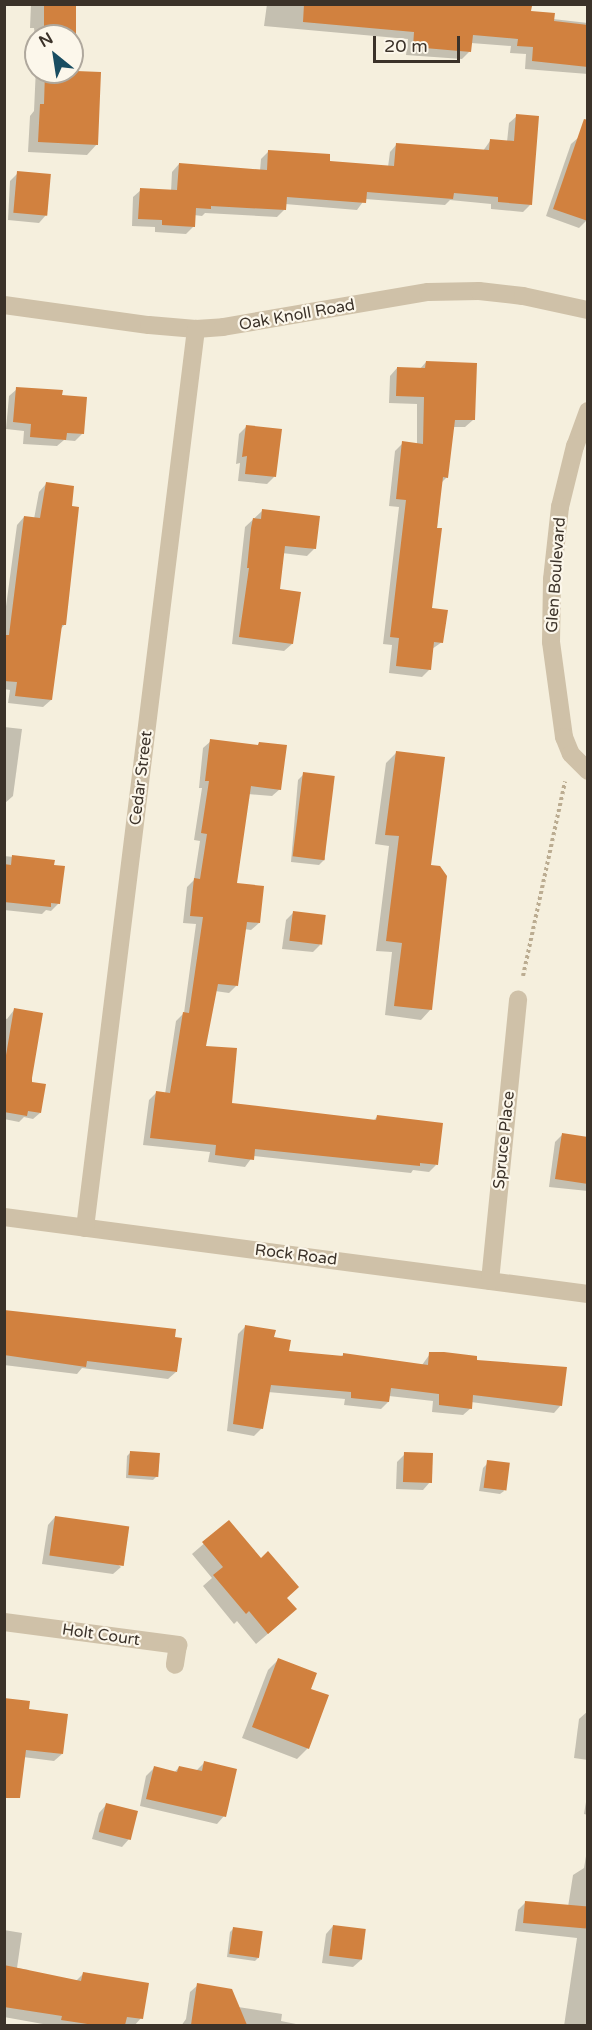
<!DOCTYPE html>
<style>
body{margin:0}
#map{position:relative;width:592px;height:2030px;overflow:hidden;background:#f5efdd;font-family:"Varela Round",sans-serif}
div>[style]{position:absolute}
.shadow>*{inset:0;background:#0003}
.building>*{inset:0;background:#d1813f;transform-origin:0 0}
.path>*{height:4px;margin-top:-2px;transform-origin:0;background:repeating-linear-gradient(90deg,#bbac91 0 3px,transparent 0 6px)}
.minor>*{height:18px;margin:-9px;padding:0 9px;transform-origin:9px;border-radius:9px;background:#cfc1a8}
span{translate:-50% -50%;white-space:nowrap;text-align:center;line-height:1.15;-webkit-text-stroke:4.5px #fcf7eb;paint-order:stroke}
.street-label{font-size:16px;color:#3b3229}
.frame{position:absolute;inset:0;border:6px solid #3b3229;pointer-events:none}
.north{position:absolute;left:24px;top:24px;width:60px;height:60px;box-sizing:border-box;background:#fcf7eb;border:2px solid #afa89d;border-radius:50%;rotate:330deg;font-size:16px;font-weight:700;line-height:24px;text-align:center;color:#3b3229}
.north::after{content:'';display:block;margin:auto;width:21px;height:27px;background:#194d61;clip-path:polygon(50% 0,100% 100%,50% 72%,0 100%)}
.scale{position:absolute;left:373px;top:36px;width:87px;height:27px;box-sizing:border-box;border:3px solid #3b3229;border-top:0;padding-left:8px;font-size:18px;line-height:21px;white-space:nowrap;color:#3b3229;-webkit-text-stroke:4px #fcf7eb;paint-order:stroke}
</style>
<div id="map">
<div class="shadow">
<div style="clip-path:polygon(31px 4px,75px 4px,74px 72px,97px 144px,87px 155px,28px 152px,30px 116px,34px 111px,36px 67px,36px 72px,72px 72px,72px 36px,36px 36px,36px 44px,34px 28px,30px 28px)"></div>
<div style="clip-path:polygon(267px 4px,500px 4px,530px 7px,530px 12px,553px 19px,588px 23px,588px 74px,525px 69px,526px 54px,510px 53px,511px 46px,471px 43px,470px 51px,462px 59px,406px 55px,408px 39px,264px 26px)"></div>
<div style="clip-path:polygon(517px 116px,530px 205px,523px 212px,491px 209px,491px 204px,450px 200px,445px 205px,365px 199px,357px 210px,285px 204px,285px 209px,277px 217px,205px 213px,202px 216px,194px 215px,194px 226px,186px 234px,155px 232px,155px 227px,132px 226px,133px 197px,141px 190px,171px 192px,172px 172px,179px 164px,260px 171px,261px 159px,269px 151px,328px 162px,388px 167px,390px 152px,397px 144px,483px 151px,490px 141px,507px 142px,509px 123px)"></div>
<div style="clip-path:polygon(579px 137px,587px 220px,579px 228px,546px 216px,571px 144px)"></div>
<div style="clip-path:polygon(18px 173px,46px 215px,39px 223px,8px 220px,10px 181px)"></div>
<div style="clip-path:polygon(426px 362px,473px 420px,465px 427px,452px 427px,447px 477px,441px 483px,430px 609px,442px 642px,432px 649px,430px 669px,422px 677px,389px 673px,392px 645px,383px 644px,399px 507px,389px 506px,395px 451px,403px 443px,417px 444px,417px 404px,389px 403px,390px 376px,397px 368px,420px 369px)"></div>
<div style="clip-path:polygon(17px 389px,60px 397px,83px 433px,75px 441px,64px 440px,57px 446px,23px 444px,24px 431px,6px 429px,9px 396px)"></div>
<div style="clip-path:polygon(247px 426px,274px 477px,267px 484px,238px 481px,240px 463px,236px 464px,239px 434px)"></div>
<div style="clip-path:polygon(46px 484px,64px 625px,60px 630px,51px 700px,43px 707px,8px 703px,10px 690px,4px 689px,4px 621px,17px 525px,24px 517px,34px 519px,39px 492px)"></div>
<div style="clip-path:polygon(262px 511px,315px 548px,307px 556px,282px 553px,279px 590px,292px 644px,284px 651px,232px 644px,245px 527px)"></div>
<div style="clip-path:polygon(4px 727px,22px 729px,13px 796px,5px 803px)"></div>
<div style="clip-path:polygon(211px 741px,257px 746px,260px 743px,280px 789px,272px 796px,248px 794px,235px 884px,259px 923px,251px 930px,244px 929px,236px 986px,229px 993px,215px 991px,204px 1047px,230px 1104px,373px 1121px,377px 1117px,436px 1165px,429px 1172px,413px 1170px,411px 1173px,253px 1156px,245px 1167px,208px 1162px,210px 1152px,143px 1145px,149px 1100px,156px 1093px,165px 1094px,176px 1021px,184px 1013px,196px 924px,183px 923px,187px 887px,194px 880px,200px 841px,194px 840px,202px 788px,199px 788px,203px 748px)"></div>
<div style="clip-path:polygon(396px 753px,429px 867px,431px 1009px,421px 1020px,385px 1015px,392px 952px,376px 951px,389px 846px,375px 844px,386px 763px)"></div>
<div style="clip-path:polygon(304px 774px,325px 859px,319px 865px,291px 862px,298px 780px)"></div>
<div style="clip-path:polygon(4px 856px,53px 861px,59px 903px,51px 911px,46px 910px,42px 914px,4px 910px)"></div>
<div style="clip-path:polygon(294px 912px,320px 945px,313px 952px,282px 949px,286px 920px)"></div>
<div style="clip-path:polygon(14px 1010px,40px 1113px,33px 1119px,24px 1117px,19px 1122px,4px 1119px,4px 1018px,7px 1019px)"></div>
<div style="clip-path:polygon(562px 1135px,588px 1138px,588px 1191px,549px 1187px,555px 1142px)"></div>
<div style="clip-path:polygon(4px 1312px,176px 1372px,168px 1379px,82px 1368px,77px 1374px,4px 1365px)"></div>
<div style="clip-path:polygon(246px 1326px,272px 1338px,287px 1353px,340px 1357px,344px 1354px,422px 1365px,430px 1354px,475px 1362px,561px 1405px,554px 1413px,471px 1402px,471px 1408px,463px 1415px,432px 1412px,433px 1401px,389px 1396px,388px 1402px,381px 1409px,344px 1405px,345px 1399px,268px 1392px,262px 1428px,254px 1436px,227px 1431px,238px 1334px)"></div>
<div style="clip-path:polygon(131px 1452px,157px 1476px,153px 1480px,126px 1478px,127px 1456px)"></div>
<div style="clip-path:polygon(405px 1454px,430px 1482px,423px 1490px,396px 1489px,397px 1462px)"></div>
<div style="clip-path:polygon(487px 1464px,504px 1491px,500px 1494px,479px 1491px,483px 1468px)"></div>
<div style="clip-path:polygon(55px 1517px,121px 1567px,113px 1574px,42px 1564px,48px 1525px)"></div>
<div style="clip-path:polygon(229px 1522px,286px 1599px,284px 1620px,256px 1644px,237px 1621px,234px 1624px,203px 1586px,212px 1578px,192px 1554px)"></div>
<div style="clip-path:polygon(278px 1660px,308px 1748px,297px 1759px,242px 1738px,268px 1670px)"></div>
<div style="clip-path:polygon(28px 1711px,62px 1754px,54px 1761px,23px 1757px)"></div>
<div style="clip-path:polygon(588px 1711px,588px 1760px,574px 1758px,579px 1719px)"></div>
<div style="clip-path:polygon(204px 1763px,224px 1816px,217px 1824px,140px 1806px,146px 1776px,154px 1768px,174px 1773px,179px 1767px,196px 1771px)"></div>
<div style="clip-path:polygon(588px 1790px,588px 1815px,584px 1814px)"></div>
<div style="clip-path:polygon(106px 1805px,129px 1839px,122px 1847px,92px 1839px,99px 1813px)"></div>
<div style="clip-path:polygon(588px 1844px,588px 2026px,564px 2026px,577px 1938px,515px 1931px,518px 1910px,526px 1902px,568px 1907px,573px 1875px,584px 1868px)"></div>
<div style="clip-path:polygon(333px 1926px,361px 1960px,353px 1967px,322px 1963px,326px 1934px)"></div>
<div style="clip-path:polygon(234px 1928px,258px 1958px,255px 1961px,227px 1957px,230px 1932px)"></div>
<div style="clip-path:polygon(4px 1930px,22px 1933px,17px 1968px,29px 1970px,28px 1973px,75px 1982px,83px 1974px,141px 2018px,134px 2026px,54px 2026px,4px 2017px)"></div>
<div style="clip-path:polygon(198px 1985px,238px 2007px,282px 2014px,281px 2021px,306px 2026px,181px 2026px,186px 2019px,190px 1992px)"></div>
</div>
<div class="building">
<div style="clip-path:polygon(44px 4px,76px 4px,76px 71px,101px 72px,98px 145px,38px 142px,40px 104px,44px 104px,45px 72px,72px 72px,72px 36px,44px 36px)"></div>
<div style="clip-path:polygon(304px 4px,532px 6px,531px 11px,555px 13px,554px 21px,588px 25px,588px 67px,532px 61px,533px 47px,517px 46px,518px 39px,473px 35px,471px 52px,413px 47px,414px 32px,303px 22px)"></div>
<div style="clip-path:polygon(516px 114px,539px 116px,532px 205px,498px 202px,498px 197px,454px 193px,453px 199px,367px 192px,366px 203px,287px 197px,286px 210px,211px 206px,211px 209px,196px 208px,195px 227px,162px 225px,162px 220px,138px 219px,140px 188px,177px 190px,179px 163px,267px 170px,268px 150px,330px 154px,330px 161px,394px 166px,396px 143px,489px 150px,490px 139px,514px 141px)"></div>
<div style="clip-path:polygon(584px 119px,588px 120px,588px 221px,553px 209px)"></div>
<div style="left:17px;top:171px;width:34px;height:42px;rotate:5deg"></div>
<div style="clip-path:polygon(426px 361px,477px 363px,475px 420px,455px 420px,448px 478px,443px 477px,437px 528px,442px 528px,432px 608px,448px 610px,443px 643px,434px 642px,431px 670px,396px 666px,399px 638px,390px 637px,406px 500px,396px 499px,402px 441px,423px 444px,424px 397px,396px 396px,397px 367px,425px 368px)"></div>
<div style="clip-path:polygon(16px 387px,63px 390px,62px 395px,87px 397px,84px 434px,67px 433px,66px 440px,30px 437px,31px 424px,13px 422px)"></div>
<div style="clip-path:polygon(246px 425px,282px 429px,276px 477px,245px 474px,247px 456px,242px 457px)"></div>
<div style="clip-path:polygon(46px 482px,74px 486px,72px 506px,79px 507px,66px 625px,62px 625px,52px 700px,15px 696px,17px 682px,4px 681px,4px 635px,9px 635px,24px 516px,40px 518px)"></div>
<div style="clip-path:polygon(262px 509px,320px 516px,316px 549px,285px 546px,280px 589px,301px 592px,293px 644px,239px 637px,249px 568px,247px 568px,251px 528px,253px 518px,261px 519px)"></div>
<div style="clip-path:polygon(210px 739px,258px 745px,259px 742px,287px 745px,281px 790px,251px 786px,237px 883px,264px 886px,260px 923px,247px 922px,238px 986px,218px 984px,206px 1046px,237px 1048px,232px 1103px,376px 1120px,377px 1115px,443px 1123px,438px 1165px,420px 1163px,420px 1166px,255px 1149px,254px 1160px,215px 1155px,216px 1145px,150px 1138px,156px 1091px,170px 1093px,183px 1012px,189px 1013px,203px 917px,190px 916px,194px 878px,200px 879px,207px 834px,201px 833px,209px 781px,205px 781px)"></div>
<div style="clip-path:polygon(396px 751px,445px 757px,431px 865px,440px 866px,447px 876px,432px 1010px,394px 1006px,402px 943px,386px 941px,399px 836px,385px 835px)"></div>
<div style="left:303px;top:772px;width:32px;height:85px;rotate:7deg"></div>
<div style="clip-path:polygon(12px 855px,55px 860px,54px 865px,65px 866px,60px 904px,51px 903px,51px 907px,4px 902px,4px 864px,11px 865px)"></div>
<div style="left:293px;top:911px;width:33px;height:30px;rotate:7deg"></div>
<div style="clip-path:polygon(14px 1008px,43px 1013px,32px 1078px,32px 1082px,46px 1084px,41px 1113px,28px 1111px,27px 1116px,4px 1112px,4px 1067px)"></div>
<div style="clip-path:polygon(562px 1133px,588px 1137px,588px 1184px,555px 1179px)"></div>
<div style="clip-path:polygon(4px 1310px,176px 1329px,175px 1337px,182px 1338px,177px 1372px,87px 1361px,86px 1367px,4px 1355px)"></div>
<div style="clip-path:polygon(245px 1325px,276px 1330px,274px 1337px,291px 1340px,289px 1351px,343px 1356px,343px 1353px,428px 1365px,429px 1352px,444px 1352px,477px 1356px,477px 1360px,567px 1367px,562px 1406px,473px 1395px,472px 1409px,439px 1405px,439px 1394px,391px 1388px,389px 1402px,351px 1398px,351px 1392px,271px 1385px,263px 1429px,233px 1424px)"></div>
<div style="left:130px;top:1451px;width:30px;height:24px;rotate:4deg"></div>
<div style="left:404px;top:1452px;width:29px;height:30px;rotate:2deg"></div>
<div style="left:487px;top:1460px;width:23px;height:28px;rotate:7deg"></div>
<div style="left:55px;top:1516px;width:75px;height:40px;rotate:8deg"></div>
<div style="clip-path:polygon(229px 1520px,261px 1558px,268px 1551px,299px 1587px,287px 1598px,297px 1609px,268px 1634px,249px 1611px,246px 1614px,213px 1575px,223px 1567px,202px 1542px)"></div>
<div style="clip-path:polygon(278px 1658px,317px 1673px,311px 1689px,329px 1695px,309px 1749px,252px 1727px)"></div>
<div style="clip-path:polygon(4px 1698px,30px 1701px,29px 1709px,68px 1714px,63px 1754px,26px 1750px,20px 1798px,4px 1798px)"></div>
<div style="clip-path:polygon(204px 1761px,237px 1769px,226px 1817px,146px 1799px,154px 1766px,177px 1772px,179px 1766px,202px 1771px)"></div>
<div style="left:106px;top:1803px;width:33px;height:30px;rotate:14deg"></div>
<div style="left:525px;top:1901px;width:63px;height:22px;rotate:5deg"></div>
<div style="left:333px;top:1925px;width:33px;height:31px;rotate:7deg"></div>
<div style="left:233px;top:1927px;width:30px;height:27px;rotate:8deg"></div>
<div style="clip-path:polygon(4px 1965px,81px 1981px,83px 1972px,149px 1983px,143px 2019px,127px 2017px,125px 2025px,94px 2025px,61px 2020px,62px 2016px,4px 2007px)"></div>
<div style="clip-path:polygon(197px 1983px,232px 1989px,247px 2025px,191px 2025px)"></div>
</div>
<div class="path">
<div style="left:523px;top:976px;width:199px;rotate:-77.8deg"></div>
</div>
<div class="minor">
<div style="left:4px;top:305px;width:146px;rotate:7.9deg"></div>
<div style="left:149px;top:325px;width:47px;rotate:4.9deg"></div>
<div style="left:196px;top:329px;width:27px;rotate:-4deg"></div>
<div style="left:223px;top:327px;width:208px;rotate:-9.7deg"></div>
<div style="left:428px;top:292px;width:51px;rotate:-1.1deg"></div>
<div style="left:479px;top:291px;width:44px;rotate:6.5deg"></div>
<div style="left:523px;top:296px;width:66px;rotate:12.2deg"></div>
<div style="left:588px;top:411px;width:37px;rotate:110deg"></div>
<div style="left:575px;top:446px;width:63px;rotate:103.8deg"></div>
<div style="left:560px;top:507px;width:72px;rotate:96.3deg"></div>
<div style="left:552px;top:579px;width:63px;rotate:90.9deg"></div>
<div style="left:551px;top:642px;width:96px;rotate:82.2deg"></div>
<div style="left:564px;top:737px;width:18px;rotate:68deg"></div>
<div style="left:571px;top:754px;width:24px;rotate:45deg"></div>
<div style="left:4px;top:1217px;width:589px;rotate:7.51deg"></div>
<div style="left:85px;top:1228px;width:906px;rotate:-82.96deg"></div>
<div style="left:490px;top:1281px;width:283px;rotate:-84.3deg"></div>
<div style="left:4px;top:1622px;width:176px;rotate:7.5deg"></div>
<div style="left:178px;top:1645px;width:20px;rotate:99deg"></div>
</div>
<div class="street-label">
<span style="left:297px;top:315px;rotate:-10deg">Oak Knoll Road</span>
<span style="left:556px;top:575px;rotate:-86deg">Glen Boulevard</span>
<span style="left:141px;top:778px;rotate:-83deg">Cedar Street</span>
<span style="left:504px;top:1140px;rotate:-84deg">Spruce Place</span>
<span style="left:296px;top:1255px;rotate:7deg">Rock Road</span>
<span style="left:101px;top:1635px;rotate:8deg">Holt Court</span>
</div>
<div class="frame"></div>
<div class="north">N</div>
<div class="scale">20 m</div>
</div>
